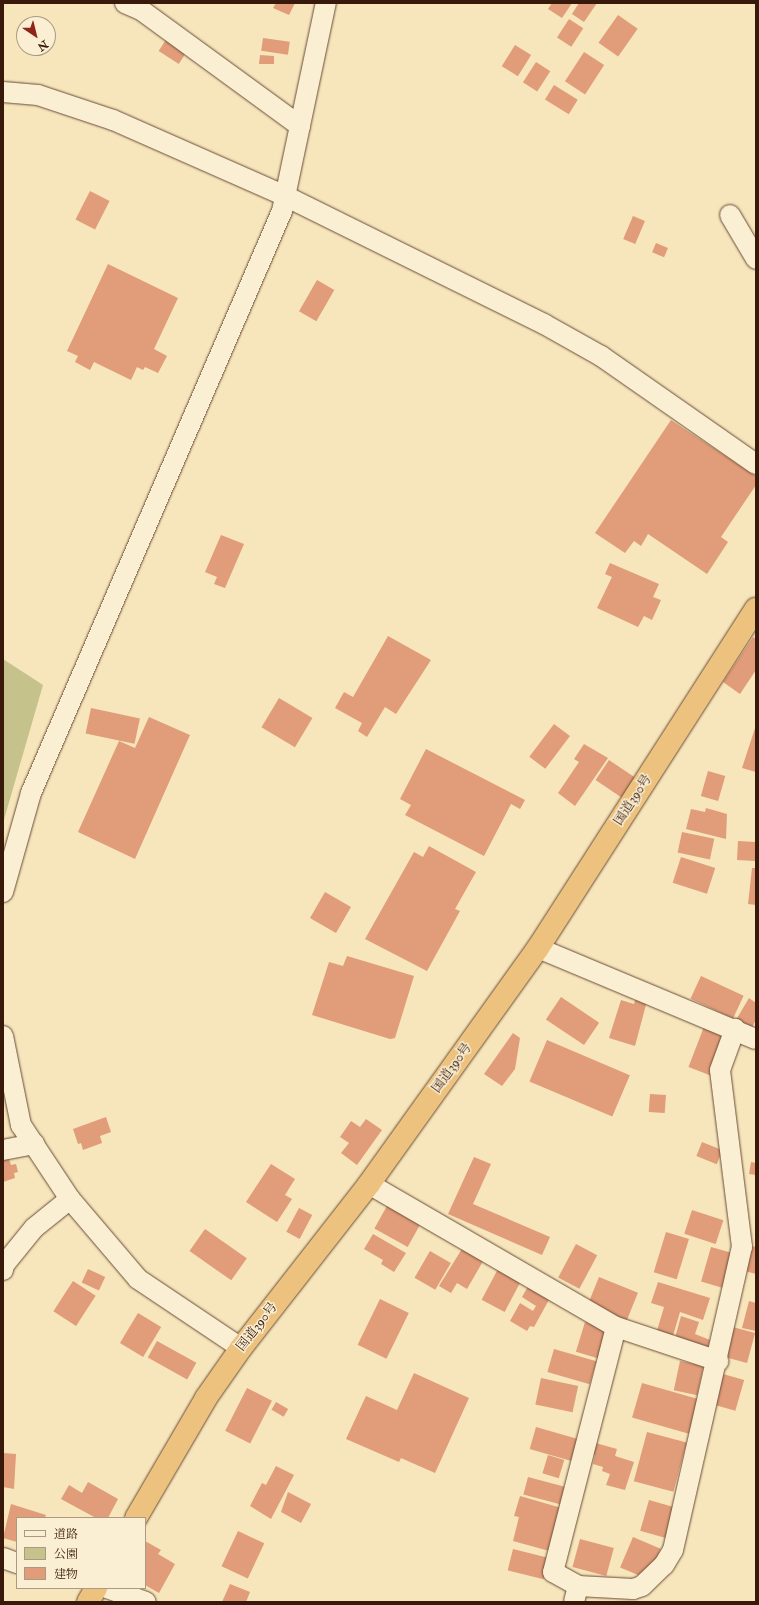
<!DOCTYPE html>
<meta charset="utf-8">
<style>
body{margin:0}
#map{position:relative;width:759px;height:1605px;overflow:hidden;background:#f7e5bb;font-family:"IM FELL Double Pica","Noto Serif JP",serif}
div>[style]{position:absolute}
.green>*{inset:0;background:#c5c28b}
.building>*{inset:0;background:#e19c79;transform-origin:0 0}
.roads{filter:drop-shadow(0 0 1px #684c36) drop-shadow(0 0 1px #684c36)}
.minor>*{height:20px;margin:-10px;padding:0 10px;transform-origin:10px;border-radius:10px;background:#faeed3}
.highway>*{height:22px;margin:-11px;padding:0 11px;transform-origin:11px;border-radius:11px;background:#ecc27e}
span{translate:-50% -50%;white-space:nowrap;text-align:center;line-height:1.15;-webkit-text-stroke:3px #faeed3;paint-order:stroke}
.street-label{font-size:13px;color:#38190a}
.frame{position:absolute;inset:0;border:4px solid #38190a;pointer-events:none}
.legend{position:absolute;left:16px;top:1517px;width:130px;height:72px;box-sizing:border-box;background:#faeed3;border:1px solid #ac9983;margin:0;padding:5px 7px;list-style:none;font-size:12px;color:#38190a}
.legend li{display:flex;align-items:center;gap:8px;height:20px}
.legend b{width:20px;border:1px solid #ac9983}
.north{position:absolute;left:16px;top:16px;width:40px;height:40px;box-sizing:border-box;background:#faeed3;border:1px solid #ac9983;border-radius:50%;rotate:145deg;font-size:11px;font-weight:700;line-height:16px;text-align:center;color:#38190a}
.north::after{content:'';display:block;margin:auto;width:14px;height:18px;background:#8f2418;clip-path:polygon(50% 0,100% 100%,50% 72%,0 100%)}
</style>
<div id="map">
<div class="green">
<div style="clip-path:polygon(3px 659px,43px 685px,3px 823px)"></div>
</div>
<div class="building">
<div style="clip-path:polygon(276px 3px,295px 3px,289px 15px,273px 8px)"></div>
<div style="clip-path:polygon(552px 3px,572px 3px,562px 18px,548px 9px)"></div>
<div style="clip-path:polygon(579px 3px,597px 3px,584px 22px,572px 14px)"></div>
<div style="left:618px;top:15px;width:24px;height:34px;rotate:35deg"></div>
<div style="left:569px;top:19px;width:17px;height:22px;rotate:33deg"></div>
<div style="left:169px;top:35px;width:24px;height:19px;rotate:33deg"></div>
<div style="left:263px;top:38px;width:27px;height:13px;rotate:8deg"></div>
<div style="left:515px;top:45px;width:19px;height:25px;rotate:32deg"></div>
<div style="left:584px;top:52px;width:24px;height:35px;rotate:33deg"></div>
<div style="clip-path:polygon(260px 55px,274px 56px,274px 64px,259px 64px)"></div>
<div style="left:536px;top:62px;width:17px;height:24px;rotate:33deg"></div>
<div style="left:554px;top:85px;width:28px;height:17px;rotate:32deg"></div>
<div style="left:90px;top:191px;width:22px;height:32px;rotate:27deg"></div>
<div style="left:633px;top:216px;width:13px;height:25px;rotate:23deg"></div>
<div style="left:656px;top:243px;width:13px;height:10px;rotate:23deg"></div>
<div style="clip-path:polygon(108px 264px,178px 298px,154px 349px,167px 356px,158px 373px,145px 367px,143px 370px,137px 367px,131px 380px,94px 362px,90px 370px,75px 362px,78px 356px,67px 351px)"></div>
<div style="left:317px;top:280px;width:20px;height:36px;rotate:30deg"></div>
<div style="clip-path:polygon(671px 420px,756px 476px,756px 485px,721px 537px,728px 542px,707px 574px,648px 534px,641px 546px,634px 541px,625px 553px,595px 533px)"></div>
<div style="clip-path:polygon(221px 535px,244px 544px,225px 588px,214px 584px,217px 577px,205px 572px)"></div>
<div style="clip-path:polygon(610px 563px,659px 584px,653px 597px,661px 600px,652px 620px,644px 616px,638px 627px,597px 608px,612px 577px,605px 574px)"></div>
<div style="clip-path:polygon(388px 636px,431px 660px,396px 714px,385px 707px,367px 737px,358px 731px,362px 723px,335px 708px,344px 692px,353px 697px)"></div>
<div style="clip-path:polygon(753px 637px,756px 639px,756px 670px,740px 694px,723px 682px)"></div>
<div style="left:279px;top:698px;width:39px;height:34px;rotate:31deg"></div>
<div style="left:91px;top:708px;width:50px;height:26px;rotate:12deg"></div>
<div style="clip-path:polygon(149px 717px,190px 735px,135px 859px,78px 832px,119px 741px,135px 748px)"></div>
<div style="left:554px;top:724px;width:20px;height:41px;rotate:37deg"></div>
<div style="clip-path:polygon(756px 725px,756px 772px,742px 768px)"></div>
<div style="clip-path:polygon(584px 744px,608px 758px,575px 806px,558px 793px,579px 762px,574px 759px)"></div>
<div style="clip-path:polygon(426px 749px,525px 800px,520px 809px,511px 804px,484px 856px,405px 815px,411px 805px,400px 799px)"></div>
<div style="left:609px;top:760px;width:34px;height:24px;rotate:34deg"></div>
<div style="left:708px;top:771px;width:18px;height:26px;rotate:16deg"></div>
<div style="clip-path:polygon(706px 808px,727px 814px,726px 839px,686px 829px,691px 809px,705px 812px)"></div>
<div style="left:682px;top:832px;width:33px;height:21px;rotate:12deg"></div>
<div style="left:738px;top:841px;width:18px;height:19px;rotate:3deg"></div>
<div style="clip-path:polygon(429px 846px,476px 872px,455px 909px,460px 911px,427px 971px,365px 939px,414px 852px,423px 857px)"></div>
<div style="left:681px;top:857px;width:36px;height:27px;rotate:18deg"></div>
<div style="clip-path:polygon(752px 868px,756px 868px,756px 905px,748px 904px)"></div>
<div style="left:325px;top:892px;width:30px;height:30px;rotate:30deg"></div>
<div style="clip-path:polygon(347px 956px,414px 976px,395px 1038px,390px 1039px,312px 1015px,329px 962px,343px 966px)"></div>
<div style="left:701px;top:976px;width:47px;height:25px;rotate:25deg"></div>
<div style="left:561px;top:997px;width:46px;height:27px;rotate:34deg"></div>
<div style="clip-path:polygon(636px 997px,647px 1001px,635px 1046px,609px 1038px,621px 1000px,634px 1004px)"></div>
<div style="clip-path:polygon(749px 998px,756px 1003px,756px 1020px,751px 1029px,736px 1020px)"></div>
<div style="left:705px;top:1024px;width:25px;height:46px;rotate:21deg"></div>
<div style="clip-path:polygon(513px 1033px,520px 1038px,515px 1069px,502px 1086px,484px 1074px)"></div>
<div style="left:547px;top:1040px;width:90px;height:45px;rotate:23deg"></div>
<div style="left:650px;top:1094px;width:16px;height:18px;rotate:4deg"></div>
<div style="clip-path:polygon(106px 1117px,111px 1132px,100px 1136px,102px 1143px,83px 1150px,81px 1143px,78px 1144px,73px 1129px)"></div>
<div style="clip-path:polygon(366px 1119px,382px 1130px,357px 1165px,341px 1153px,349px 1143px,340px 1137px,351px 1121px,360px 1127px)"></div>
<div style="left:702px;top:1142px;width:22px;height:15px;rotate:22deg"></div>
<div style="clip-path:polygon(7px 1153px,11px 1165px,16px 1164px,18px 1172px,14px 1173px,15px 1178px,3px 1182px,3px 1154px)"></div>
<div style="clip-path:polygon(474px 1157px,491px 1164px,473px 1204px,550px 1237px,542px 1255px,448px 1214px)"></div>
<div style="clip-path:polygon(751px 1162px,756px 1163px,756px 1175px,749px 1174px)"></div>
<div style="clip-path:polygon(271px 1164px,295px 1179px,285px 1195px,292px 1199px,277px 1222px,246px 1202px)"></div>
<div style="left:388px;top:1204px;width:38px;height:28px;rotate:29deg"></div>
<div style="left:299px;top:1208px;width:15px;height:27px;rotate:28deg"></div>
<div style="left:692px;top:1210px;width:33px;height:25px;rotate:18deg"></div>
<div style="left:205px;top:1229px;width:51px;height:27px;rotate:35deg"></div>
<div style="left:666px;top:1232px;width:24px;height:42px;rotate:17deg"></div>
<div style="clip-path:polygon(373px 1234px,406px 1253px,394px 1272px,381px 1264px,383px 1260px,364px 1249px)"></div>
<div style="clip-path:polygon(465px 1244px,486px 1256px,467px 1289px,457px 1283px,451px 1293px,439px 1286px)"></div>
<div style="left:576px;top:1244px;width:24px;height:38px;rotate:28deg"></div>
<div style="clip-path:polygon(747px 1245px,756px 1247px,756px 1274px,741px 1270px)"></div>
<div style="left:711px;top:1247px;width:22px;height:36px;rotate:16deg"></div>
<div style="left:430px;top:1251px;width:24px;height:31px;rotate:30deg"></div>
<div style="left:499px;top:1267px;width:26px;height:37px;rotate:28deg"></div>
<div style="left:88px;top:1269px;width:19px;height:15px;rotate:25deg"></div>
<div style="left:599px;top:1277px;width:42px;height:31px;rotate:22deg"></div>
<div style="left:73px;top:1281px;width:27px;height:36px;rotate:33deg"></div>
<div style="clip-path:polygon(531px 1281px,550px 1298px,534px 1327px,530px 1326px,527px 1331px,510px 1321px,520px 1303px,533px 1311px,536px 1306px,522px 1297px)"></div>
<div style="clip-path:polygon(658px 1282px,710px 1298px,703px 1320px,680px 1312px,672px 1339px,656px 1334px,664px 1307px,651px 1303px)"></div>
<div style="left:380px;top:1299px;width:32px;height:51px;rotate:26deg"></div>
<div style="clip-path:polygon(749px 1301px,756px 1303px,756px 1331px,742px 1328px)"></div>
<div style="left:138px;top:1313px;width:27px;height:35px;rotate:31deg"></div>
<div style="clip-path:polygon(681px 1316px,699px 1322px,695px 1334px,710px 1340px,707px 1349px,675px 1338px)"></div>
<div style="left:585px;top:1322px;width:28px;height:31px;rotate:17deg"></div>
<div style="left:729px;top:1326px;width:27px;height:31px;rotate:15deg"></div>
<div style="left:157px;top:1341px;width:45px;height:19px;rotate:29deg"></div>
<div style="left:554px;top:1349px;width:44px;height:24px;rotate:16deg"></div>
<div style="left:680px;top:1361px;width:24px;height:30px;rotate:12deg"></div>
<div style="clip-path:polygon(414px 1373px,469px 1398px,435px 1473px,401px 1458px,399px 1462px,346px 1439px,366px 1396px,397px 1410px)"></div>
<div style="left:723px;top:1374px;width:22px;height:32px;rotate:16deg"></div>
<div style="left:541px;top:1378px;width:38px;height:27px;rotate:12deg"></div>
<div style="left:642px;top:1383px;width:59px;height:36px;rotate:16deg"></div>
<div style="left:247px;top:1388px;width:28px;height:48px;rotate:27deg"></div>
<div style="left:276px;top:1402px;width:14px;height:9px;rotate:30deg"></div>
<div style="left:536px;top:1427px;width:48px;height:23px;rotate:16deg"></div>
<div style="left:647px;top:1432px;width:41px;height:51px;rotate:15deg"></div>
<div style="clip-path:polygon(592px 1442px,617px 1449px,615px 1456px,634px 1462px,625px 1490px,606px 1485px,610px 1474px,602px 1471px,603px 1467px,593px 1464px,595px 1455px,589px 1453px)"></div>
<div style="clip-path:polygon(3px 1453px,16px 1454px,14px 1489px,3px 1487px)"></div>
<div style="left:548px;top:1455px;width:17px;height:19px;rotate:17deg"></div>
<div style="clip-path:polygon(276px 1466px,294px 1475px,271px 1519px,250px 1506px,262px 1483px,266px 1485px)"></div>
<div style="left:528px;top:1477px;width:38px;height:18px;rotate:15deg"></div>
<div style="clip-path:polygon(88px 1482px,118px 1499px,108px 1518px,96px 1518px,61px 1499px,69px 1485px,82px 1493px)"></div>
<div style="clip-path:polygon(288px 1492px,311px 1504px,301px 1523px,281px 1512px)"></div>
<div style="clip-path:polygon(520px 1496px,565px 1509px,553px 1552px,513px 1541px,519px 1517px,514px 1516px)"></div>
<div style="left:649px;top:1500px;width:32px;height:32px;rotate:16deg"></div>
<div style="clip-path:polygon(11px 1504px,46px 1515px,45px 1518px,17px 1518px,17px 1542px,3px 1538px)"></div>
<div style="left:238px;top:1531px;width:29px;height:39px;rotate:25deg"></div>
<div style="left:633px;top:1537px;width:30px;height:33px;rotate:23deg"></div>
<div style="left:580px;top:1539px;width:35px;height:29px;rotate:15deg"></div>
<div style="clip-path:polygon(145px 1541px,161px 1550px,158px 1554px,175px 1564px,159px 1593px,145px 1585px)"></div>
<div style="left:513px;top:1549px;width:37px;height:22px;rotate:14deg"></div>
<div style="clip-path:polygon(230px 1584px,250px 1592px,246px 1602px,222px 1602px)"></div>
</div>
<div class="roads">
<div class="minor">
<div style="left:125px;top:3px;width:17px;rotate:24deg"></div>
<div style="left:141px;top:10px;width:197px;rotate:36.1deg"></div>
<div style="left:3px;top:92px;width:35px;rotate:5deg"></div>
<div style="left:38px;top:95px;width:79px;rotate:18.4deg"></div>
<div style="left:113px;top:120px;width:188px;rotate:23.8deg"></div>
<div style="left:285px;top:196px;width:289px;rotate:26.3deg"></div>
<div style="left:544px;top:324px;width:65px;rotate:29.3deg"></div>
<div style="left:601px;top:356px;width:189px;rotate:34.9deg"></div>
<div style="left:730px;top:215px;width:51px;rotate:59.4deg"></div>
<div style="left:3px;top:892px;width:103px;rotate:-74.2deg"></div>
<div style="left:31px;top:793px;width:634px;rotate:-66.67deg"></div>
<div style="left:282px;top:211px;width:213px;rotate:-78.1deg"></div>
<div style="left:538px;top:948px;width:236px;rotate:22.7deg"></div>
<div style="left:3px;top:1036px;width:91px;rotate:78.6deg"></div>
<div style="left:21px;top:1125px;width:89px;rotate:56.5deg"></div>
<div style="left:70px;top:1199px;width:105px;rotate:49.6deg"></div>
<div style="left:138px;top:1279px;width:124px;rotate:33.8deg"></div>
<div style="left:3px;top:1150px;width:32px;rotate:-11deg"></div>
<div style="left:369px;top:1184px;width:285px;rotate:30.1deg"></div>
<div style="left:616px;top:1327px;width:253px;rotate:104.4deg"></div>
<div style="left:553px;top:1572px;width:29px;rotate:29deg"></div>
<div style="left:578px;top:1586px;width:16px;rotate:104deg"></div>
<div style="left:3px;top:1270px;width:5px;rotate:-79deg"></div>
<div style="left:4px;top:1265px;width:48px;rotate:-51deg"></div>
<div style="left:34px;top:1228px;width:46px;rotate:-38.9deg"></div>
<div style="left:616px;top:1327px;width:108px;rotate:18.4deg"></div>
<div style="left:3px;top:1558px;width:15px;rotate:20deg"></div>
<div style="left:578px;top:1586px;width:55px;rotate:3.1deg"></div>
<div style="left:633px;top:1589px;width:9px;rotate:-18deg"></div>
<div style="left:642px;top:1586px;width:30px;rotate:-44deg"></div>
<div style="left:664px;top:1565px;width:17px;rotate:-59deg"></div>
<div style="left:673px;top:1550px;width:311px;rotate:-77.2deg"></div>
<div style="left:742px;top:1247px;width:178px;rotate:-97.1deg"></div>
<div style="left:720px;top:1070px;width:44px;rotate:-69.9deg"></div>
<div style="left:107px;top:1588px;width:41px;rotate:19.7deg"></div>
</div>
<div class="highway">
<div style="left:136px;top:1518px;width:139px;rotate:-59.7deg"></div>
<div style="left:206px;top:1398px;width:61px;rotate:-55deg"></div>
<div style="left:241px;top:1348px;width:208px;rotate:-52deg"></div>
<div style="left:369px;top:1184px;width:290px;rotate:-54.4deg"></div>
<div style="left:538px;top:948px;width:403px;rotate:-57.3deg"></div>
<div style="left:88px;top:1602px;width:16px;rotate:-60deg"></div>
</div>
</div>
<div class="street-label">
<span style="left:633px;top:800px;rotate:-57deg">国道390号</span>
<span style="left:452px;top:1068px;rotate:-54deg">国道390号</span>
<span style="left:257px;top:1327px;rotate:-52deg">国道390号</span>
</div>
<div class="frame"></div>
<ul class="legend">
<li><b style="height:5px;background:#faeed3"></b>道路</li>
<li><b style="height:11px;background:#c5c28b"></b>公園</li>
<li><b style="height:11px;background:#e19c79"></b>建物</li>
</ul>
<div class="north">N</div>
</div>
